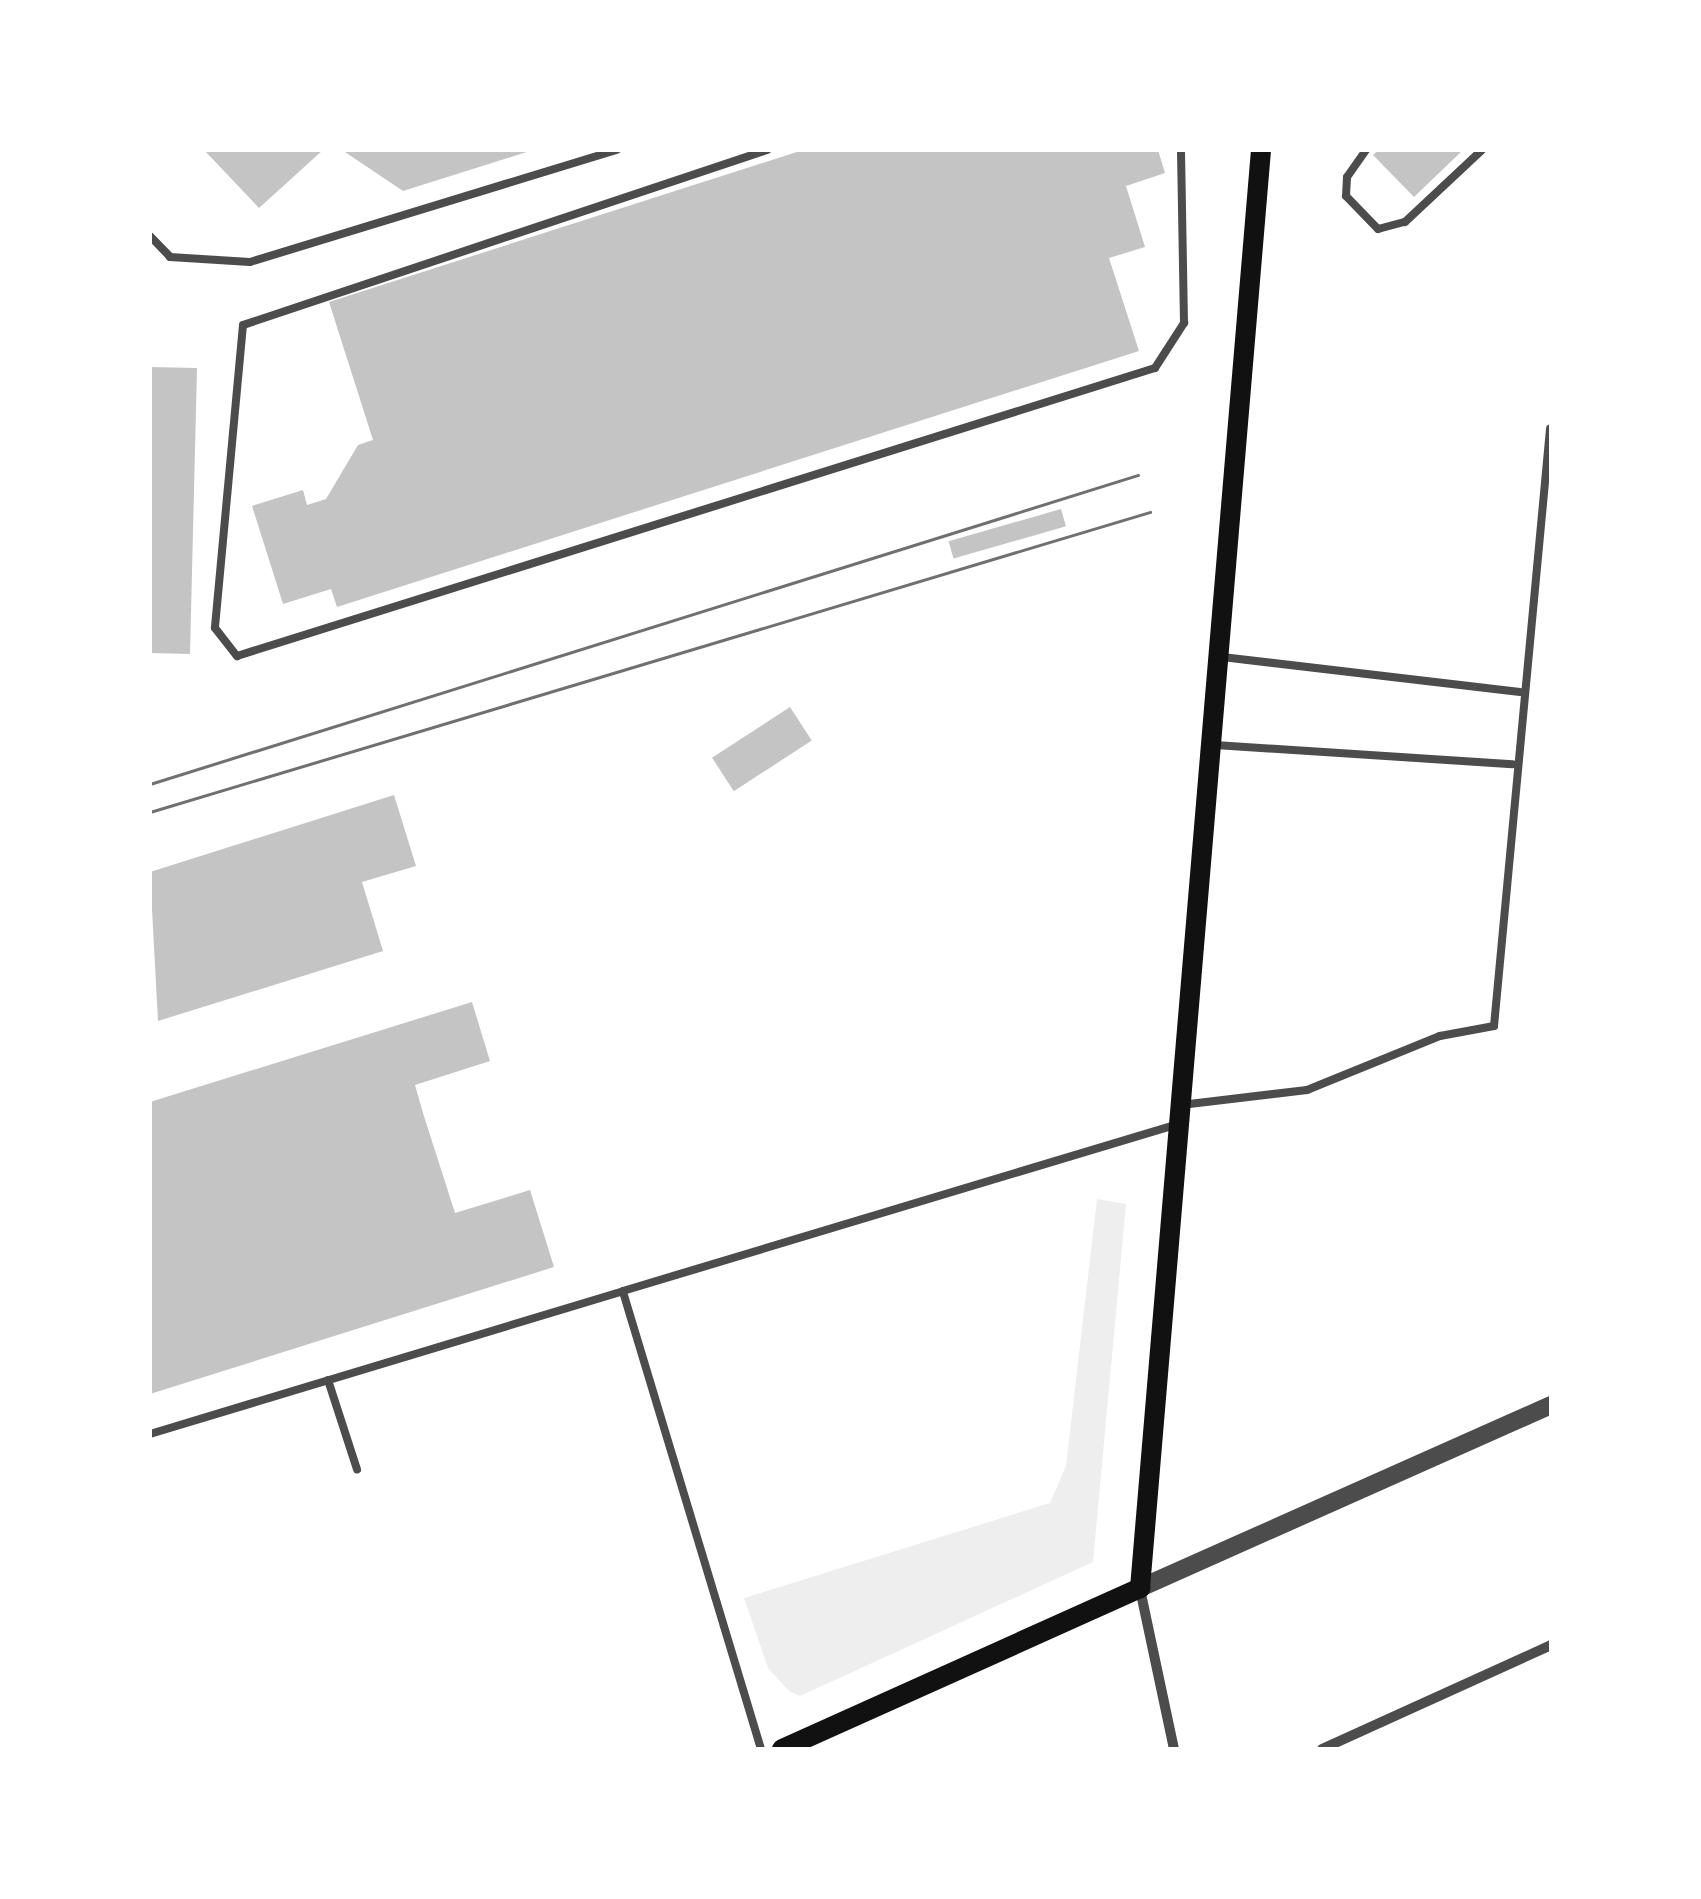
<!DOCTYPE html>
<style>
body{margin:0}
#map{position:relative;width:1701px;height:1899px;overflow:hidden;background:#fff;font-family:"Space Grotesk",sans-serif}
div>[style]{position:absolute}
.green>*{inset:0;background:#eee}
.building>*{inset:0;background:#c4c4c4;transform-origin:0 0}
.service>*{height:8px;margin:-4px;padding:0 4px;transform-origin:4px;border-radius:4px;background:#4c4c4c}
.minor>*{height:10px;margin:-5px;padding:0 5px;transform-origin:5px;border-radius:5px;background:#4c4c4c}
.tertiary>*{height:18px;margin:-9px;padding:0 9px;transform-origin:9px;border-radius:9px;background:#4c4c4c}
.secondary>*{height:20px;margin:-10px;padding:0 10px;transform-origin:10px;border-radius:10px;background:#111}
.tram>*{height:2.5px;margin:-1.25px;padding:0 1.25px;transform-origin:1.25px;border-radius:1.25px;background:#707070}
span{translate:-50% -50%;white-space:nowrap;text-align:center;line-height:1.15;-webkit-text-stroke:8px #fff;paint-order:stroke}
.frame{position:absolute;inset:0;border:152px solid #fff;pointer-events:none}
</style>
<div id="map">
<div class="green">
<div style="clip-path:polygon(1097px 1199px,1126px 1204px,1093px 1562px,800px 1696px,790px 1692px,768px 1668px,744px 1598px,1050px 1503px,1066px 1466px)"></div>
</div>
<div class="building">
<div style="clip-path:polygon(204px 150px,323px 150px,259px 208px)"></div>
<div style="clip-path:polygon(342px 150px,530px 150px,530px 151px,403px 191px)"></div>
<div style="clip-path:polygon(803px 150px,1158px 150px,1165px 173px,1126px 186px,1145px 247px,1109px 258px,1139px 351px,337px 607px,331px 589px,283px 604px,252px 506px,303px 490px,307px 505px,326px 499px,358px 445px,373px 440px,329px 302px)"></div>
<div style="clip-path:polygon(1379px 150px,1463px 150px,1414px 197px,1373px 155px)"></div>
<div style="clip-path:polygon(150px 367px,197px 368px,190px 654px,150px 653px)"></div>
<div style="left:1061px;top:509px;width:18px;height:117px;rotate:74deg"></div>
<div style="left:790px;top:707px;width:40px;height:93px;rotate:57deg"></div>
<div style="clip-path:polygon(394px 795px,416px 866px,362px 882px,383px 951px,158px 1021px,150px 872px)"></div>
<div style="clip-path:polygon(472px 1002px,490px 1061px,415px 1085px,423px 1113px,455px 1213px,530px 1190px,554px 1267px,150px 1394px,150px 1102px)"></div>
</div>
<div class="service">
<div style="left:767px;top:150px;width:552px;rotate:161.53deg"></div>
<div style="left:243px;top:325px;width:304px;rotate:95.3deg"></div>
<div style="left:215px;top:628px;width:36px;rotate:52deg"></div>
<div style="left:237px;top:656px;width:962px;rotate:-17.42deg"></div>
<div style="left:1155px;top:368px;width:54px;rotate:-57.2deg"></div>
<div style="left:1184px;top:323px;width:173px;rotate:-91deg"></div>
<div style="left:1366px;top:150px;width:33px;rotate:125deg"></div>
<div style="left:1347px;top:177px;width:19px;rotate:93deg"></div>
<div style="left:1346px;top:196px;width:46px;rotate:45.9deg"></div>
<div style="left:1378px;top:229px;width:28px;rotate:-15deg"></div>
<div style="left:1405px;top:222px;width:105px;rotate:-43.1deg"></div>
<div style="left:150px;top:236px;width:29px;rotate:46deg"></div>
<div style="left:170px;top:257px;width:80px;rotate:3.6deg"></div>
<div style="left:250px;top:262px;width:384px;rotate:-17deg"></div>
<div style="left:1222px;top:657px;width:300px;rotate:6.7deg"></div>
<div style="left:1215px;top:745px;width:298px;rotate:3.7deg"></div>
<div style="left:1181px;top:1105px;width:127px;rotate:-6.8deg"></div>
<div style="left:1307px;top:1090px;width:144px;rotate:-22.1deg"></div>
<div style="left:1440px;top:1036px;width:55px;rotate:-10.5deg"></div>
<div style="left:1494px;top:1026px;width:600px;rotate:-84.64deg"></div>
<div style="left:328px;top:1380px;width:94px;rotate:72deg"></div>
<div style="left:150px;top:1434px;width:494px;rotate:-16.8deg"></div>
<div style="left:761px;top:1749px;width:478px;rotate:-106.8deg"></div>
<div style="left:623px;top:1291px;width:576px;rotate:-16.74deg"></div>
</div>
<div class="minor">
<div style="left:1140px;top:1589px;width:164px;rotate:78deg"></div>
<div style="left:1322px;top:1749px;width:252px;rotate:-24.4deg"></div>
</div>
<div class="tertiary">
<div style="left:1140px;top:1588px;width:450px;rotate:-24deg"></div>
</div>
<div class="secondary">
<div style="left:782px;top:1749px;width:393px;rotate:-24.2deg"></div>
<div style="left:1140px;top:1588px;width:1443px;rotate:-85.19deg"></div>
</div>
<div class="tram">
<div style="left:150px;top:784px;width:1035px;rotate:-17.37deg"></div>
<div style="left:150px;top:812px;width:1044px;rotate:-16.7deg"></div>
</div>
<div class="frame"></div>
</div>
